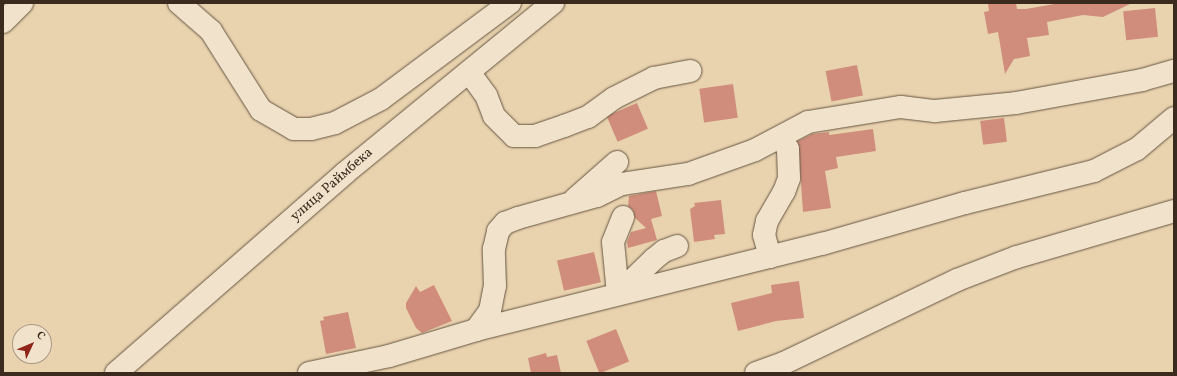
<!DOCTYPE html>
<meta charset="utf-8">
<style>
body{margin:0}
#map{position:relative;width:1177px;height:376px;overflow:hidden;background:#e9d3af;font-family:Vollkorn,serif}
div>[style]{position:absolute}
.building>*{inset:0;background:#d08d7b;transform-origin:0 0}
.roads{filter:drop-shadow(0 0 1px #665542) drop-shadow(0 0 1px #665542)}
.minor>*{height:22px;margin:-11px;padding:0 11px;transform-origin:11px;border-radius:11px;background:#f1e2cb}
span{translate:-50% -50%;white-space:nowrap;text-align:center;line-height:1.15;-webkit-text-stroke:3px #f1e2cb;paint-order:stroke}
.street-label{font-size:14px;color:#3b2b1e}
.frame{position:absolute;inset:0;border:4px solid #3b2b1e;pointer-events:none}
.north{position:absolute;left:12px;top:324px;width:40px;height:40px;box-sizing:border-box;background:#f1e2cb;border:1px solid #a89986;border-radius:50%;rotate:46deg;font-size:11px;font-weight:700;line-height:16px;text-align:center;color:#3b2b1e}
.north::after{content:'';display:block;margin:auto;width:14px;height:18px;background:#8f2418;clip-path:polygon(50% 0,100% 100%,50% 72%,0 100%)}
</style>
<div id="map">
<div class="building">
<div style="clip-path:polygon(988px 3px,1016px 3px,1017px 9px,1026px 9px,1060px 3px,1132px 3px,1103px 17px,1083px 15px,1047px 22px,1049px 35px,1027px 38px,1030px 56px,1014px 59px,1005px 74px,998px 32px,988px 34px,984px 12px,989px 11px)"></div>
<div style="left:1155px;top:8px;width:29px;height:32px;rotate:84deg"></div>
<div style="left:857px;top:65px;width:31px;height:32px;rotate:79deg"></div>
<div style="left:733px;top:84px;width:34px;height:34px;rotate:82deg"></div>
<div style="left:637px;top:103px;width:28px;height:33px;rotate:67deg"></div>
<div style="left:1004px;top:118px;width:24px;height:24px;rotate:83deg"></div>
<div style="clip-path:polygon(873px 129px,876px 151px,836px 157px,838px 168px,825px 171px,831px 208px,803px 212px,798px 141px,812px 134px,829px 132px,829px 135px)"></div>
<div style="clip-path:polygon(656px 191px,662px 216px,651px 219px,657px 240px,628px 248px,627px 242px,631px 232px,646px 228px,635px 218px,633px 210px,628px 206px,629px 196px)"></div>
<div style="clip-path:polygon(721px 200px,725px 234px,714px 235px,715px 239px,694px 242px,690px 209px,695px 206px,694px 203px)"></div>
<div style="left:594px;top:252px;width:31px;height:38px;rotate:77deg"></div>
<div style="clip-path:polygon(799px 281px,804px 318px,776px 321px,738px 331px,731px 303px,772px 293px,771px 285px)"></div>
<div style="clip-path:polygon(434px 285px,452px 321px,422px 333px,416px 328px,406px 308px,406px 303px,416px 286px,420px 292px)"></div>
<div style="clip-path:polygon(348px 312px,356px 348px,326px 354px,320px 321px,324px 320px,323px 317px)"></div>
<div style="left:616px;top:329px;width:35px;height:32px;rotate:68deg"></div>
<div style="clip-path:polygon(546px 353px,547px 357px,557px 355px,561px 373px,531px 373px,528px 358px)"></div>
</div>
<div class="roads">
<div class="minor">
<div style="left:179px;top:3px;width:43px;rotate:41.2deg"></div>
<div style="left:211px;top:31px;width:93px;rotate:57.7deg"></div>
<div style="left:261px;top:110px;width:38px;rotate:30deg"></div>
<div style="left:294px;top:129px;width:17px"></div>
<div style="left:311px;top:129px;width:25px;rotate:-14deg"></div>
<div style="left:335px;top:123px;width:52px;rotate:-27.6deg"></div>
<div style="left:381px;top:99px;width:161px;rotate:-36.7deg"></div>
<div style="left:3px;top:22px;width:27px;rotate:-45deg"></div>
<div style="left:469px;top:72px;width:29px;rotate:54deg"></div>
<div style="left:486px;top:95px;width:22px;rotate:69deg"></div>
<div style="left:494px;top:116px;width:28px;rotate:45deg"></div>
<div style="left:514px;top:136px;width:21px"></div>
<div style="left:535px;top:136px;width:31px;rotate:-19deg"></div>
<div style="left:564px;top:126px;width:26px;rotate:-21deg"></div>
<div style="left:588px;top:117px;width:32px;rotate:-36deg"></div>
<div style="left:614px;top:98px;width:45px;rotate:-26.6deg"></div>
<div style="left:654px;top:78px;width:37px;rotate:-11deg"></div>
<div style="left:575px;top:199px;width:56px;rotate:-41.4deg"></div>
<div style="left:770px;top:257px;width:23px;rotate:-105deg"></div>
<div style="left:764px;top:235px;width:14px;rotate:-78deg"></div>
<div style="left:767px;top:221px;width:34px;rotate:-60deg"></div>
<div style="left:784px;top:192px;width:15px;rotate:-70deg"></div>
<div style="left:789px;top:178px;width:29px;rotate:-92deg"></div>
<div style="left:788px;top:149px;width:13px;rotate:-122deg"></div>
<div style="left:618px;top:294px;width:52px;rotate:-95.5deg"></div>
<div style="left:613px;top:242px;width:27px;rotate:-68deg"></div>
<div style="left:618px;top:294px;width:50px;rotate:-44.2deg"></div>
<div style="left:654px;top:259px;width:13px;rotate:-39deg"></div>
<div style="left:664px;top:251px;width:14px;rotate:-21deg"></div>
<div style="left:476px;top:330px;width:24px;rotate:-54deg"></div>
<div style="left:490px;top:311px;width:25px;rotate:-79deg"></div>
<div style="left:495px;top:286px;width:37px;rotate:-92deg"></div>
<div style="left:494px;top:249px;width:18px;rotate:-77deg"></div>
<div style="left:498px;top:231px;width:11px;rotate:-49deg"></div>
<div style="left:505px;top:223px;width:14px;rotate:-21deg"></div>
<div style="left:518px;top:218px;width:82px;rotate:-15.6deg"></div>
<div style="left:597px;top:196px;width:28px;rotate:-26deg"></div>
<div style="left:622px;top:184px;width:67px;rotate:-8.6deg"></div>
<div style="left:688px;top:174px;width:71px;rotate:-19.7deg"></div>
<div style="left:755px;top:150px;width:60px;rotate:-27.8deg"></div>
<div style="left:808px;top:122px;width:94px;rotate:-9.2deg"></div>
<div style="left:901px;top:107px;width:34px;rotate:7deg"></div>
<div style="left:935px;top:111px;width:81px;rotate:-5.6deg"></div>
<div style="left:1016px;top:103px;width:128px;rotate:-10.3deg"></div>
<div style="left:1142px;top:80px;width:33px;rotate:-16deg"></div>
<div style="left:116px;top:373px;width:304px;rotate:-41.1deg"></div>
<div style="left:345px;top:173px;width:269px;rotate:-39.3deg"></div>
<div style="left:309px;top:373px;width:82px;rotate:-12deg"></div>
<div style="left:389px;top:356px;width:91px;rotate:-16.6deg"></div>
<div style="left:476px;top:330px;width:357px;rotate:-14deg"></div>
<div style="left:822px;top:244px;width:149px;rotate:-16deg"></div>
<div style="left:965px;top:203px;width:133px;rotate:-13.9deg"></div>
<div style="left:1094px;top:171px;width:48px;rotate:-27.1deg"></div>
<div style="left:1137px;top:149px;width:48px;rotate:-40deg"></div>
<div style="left:756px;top:373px;width:30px;rotate:-20deg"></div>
<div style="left:784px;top:363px;width:192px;rotate:-25.6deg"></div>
<div style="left:957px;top:280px;width:64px;rotate:-21deg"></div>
<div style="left:1017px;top:257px;width:164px;rotate:-16.3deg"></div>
</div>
</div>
<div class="street-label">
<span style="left:332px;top:185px;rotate:-41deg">улица Раймбека</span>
</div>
<div class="frame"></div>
<div class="north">С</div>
</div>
